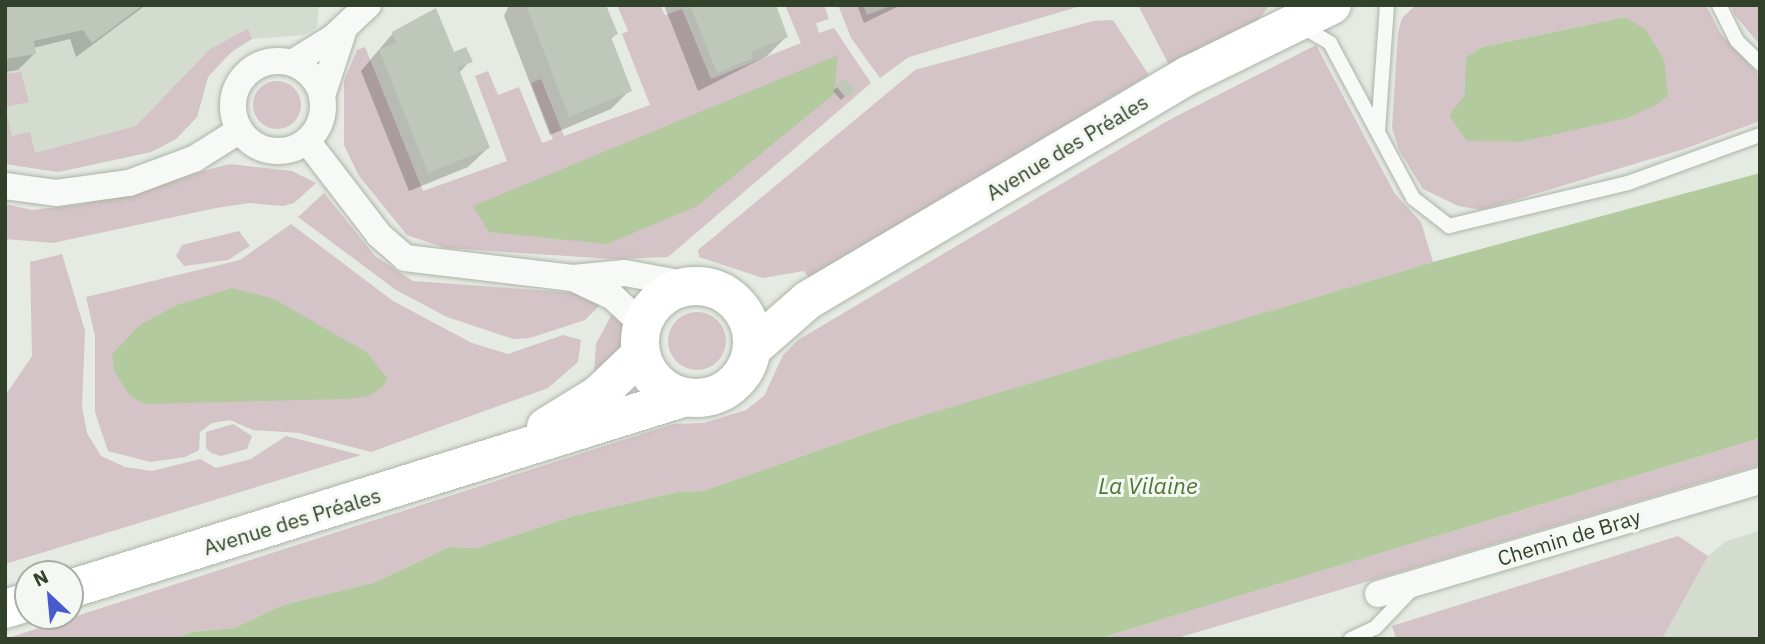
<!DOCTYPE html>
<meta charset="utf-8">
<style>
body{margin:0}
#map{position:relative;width:1765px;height:644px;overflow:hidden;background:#e5eae2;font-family:"IBM Plex Sans",sans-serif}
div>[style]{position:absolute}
.built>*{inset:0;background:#d4dcd0}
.green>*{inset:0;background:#d4c3c7}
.round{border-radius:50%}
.water>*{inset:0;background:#b2ca9e}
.shadow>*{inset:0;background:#0003}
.building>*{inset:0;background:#bec7b9;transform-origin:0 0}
.roads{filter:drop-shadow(0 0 2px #acb4a7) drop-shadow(0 0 2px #acb4a7)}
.service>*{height:14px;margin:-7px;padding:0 7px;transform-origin:7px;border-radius:7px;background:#f6f9f5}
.minor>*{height:26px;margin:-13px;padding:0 13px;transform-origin:13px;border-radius:13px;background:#f6f9f5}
.minor>.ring{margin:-13px;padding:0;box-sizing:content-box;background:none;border:26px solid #f6f9f5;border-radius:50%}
.primary>*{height:38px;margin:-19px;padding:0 19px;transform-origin:19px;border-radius:19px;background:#fff}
.primary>.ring{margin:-19px;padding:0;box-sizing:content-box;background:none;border:38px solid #fff;border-radius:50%}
span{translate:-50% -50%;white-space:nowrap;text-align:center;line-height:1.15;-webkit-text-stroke:6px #f4f8f2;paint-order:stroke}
.street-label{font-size:21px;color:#32422a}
.water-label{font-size:23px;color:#507634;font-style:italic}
.frame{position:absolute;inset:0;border:7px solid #32422a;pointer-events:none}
.north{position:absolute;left:14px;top:560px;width:70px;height:70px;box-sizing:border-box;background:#f4f8f2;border:2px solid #a6afa2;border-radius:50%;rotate:334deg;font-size:19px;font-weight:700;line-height:28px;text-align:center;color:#32422a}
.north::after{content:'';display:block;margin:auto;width:24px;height:32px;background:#495ace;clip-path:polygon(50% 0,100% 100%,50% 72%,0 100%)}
</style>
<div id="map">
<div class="built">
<div style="clip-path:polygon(5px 5px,319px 5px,317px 27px,304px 35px,252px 39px,221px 60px,208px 77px,197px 117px,176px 139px,151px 152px,58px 172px,5px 164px)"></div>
<div style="clip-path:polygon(1760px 531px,1760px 639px,1662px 639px,1708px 556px,1726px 541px)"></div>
</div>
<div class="green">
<div style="clip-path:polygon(617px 5px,660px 5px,665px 15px,682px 9px,711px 79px,801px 43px,785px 5px,824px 5px,829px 19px,816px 23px,819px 33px,834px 28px,871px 83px,668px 257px,613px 259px,445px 248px,407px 235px,359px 176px,344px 145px,344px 81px,357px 50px,365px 47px,423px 191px,507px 161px,475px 76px,488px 71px,498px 95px,519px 87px,542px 143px,553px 139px,531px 83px,541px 79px,564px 136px,650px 105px,622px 34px,628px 31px)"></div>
<div style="clip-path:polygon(838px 5px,863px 5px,867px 15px,893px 5px,1084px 5px,909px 57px,880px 78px,851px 38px)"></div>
<div style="clip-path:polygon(1138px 5px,1270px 5px,1258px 20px,1169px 65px)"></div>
<div style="clip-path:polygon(evenodd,1416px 5px,1706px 5px,1721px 34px,1760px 76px,1760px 121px,1684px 149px,1482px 210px,1458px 206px,1423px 189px,1399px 150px,1392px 128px,1398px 33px,1402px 18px,1416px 5px,1625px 17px,1645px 30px,1664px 59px,1586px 125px,1521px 142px,1467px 140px,1450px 115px,1464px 96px,1466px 57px,1482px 47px,1625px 17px)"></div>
<div style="clip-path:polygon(1731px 5px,1760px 5px,1760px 45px,1734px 14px)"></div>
<div style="clip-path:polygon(1113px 20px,1149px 75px,809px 278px,804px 271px,763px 278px,699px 257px,698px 250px,915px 70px,1093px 21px)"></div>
<div style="clip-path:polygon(248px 29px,252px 39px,233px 50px,208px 77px,197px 117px,176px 139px,151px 152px,58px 172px,5px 164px,5px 74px,21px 72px,29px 102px,5px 107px,12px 136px,30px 132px,35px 153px,136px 126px,210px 49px)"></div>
<div style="clip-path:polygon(1316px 45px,1395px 194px,1421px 222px,1433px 262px,885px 427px,703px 491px,678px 492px,577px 515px,477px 548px,449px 547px,376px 582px,283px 605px,234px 628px,192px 632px,174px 639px,5px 639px,673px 424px,704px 423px,746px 410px,764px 396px,783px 355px,798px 340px,1169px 120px)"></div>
<div class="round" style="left:253px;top:81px;width:48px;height:48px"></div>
<div style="clip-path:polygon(229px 164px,292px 171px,316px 183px,294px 203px,283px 206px,249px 203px,216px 208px,53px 243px,5px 239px,5px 204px,32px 210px,83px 204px)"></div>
<div style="clip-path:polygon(324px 193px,375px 256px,413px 281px,578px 293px,603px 302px,585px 320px,530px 338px,513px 339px,447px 317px,396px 290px,298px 217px)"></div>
<div style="clip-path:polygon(291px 224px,393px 301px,472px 343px,508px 354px,563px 335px,581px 340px,578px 362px,548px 388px,371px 452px,299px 433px,253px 430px,230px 420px,212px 423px,200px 432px,199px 450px,185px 457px,150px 462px,108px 451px,95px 412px,95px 336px,86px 297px,240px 260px)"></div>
<div style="clip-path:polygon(239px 231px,250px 246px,228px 260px,184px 266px,176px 256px,182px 245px)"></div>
<div style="clip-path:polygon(62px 254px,85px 331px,82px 407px,87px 433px,101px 456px,125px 467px,152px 471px,200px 459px,216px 468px,251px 459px,286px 436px,361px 455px,5px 564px,5px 396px,32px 356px,30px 262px)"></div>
<div style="clip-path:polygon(613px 312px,623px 324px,622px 354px,594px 373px,596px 344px)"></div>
<div class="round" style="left:668px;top:312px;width:58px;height:58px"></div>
<div style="clip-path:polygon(233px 424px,252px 436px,247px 449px,221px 456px,211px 453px,206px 448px,206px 432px)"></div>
<div style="clip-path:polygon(1760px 438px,1760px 465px,1174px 639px,1097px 639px)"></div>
<div style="clip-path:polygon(1678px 536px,1708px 556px,1662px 639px,1396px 639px,1392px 626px)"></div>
</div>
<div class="water">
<div style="clip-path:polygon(1625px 17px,1645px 29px,1664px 59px,1668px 96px,1654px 106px,1627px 118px,1521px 142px,1467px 141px,1449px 115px,1464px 96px,1466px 57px,1482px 47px)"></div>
<div style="clip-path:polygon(838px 55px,834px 94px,697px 206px,607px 244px,489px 232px,473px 206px)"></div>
<div style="clip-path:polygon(1760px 173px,1760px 438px,1097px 639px,174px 639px,192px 632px,234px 628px,283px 605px,376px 582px,449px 547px,477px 548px,577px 515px,678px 492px,703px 491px,885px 427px,1110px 359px,1433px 262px)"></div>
<div style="clip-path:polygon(232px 288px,274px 299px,366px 352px,387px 378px,382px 388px,367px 397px,340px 399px,145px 404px,130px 396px,114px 371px,112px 354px,140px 325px,177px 305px)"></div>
</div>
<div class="shadow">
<div style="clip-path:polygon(5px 5px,146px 5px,76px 57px,70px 39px,33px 48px,34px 54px,18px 70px,5px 72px)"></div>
<div style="clip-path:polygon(509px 5px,605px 5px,616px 34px,610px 40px,630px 90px,611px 109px,550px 135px,504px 16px)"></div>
<div style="clip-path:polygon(664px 5px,774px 5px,786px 37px,767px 56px,698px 91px)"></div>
<div style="clip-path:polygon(857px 5px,901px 5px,864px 23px)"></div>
<div style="clip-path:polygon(393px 33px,470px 61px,459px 73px,488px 148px,468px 167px,409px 191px,361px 71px)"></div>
<div style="clip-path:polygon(837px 87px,852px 90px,841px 100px,833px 91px)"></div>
</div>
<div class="building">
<div style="clip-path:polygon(5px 5px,143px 5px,92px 43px,83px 30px,34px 41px,36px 54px,5px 59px)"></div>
<div style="clip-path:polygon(526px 5px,606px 5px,618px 34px,611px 37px,632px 91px,569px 117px)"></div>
<div style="clip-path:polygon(690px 5px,776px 5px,788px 37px,751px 52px,753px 58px,717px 73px)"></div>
<div style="clip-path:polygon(436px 8px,454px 52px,466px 47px,473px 62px,458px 67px,490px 148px,428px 173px,379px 50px,396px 42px,392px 32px)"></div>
<div style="left:845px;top:78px;width:16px;height:12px;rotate:50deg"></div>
</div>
<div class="roads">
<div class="service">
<div style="left:1719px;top:5px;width:40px;rotate:63.4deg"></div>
<div style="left:1737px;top:41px;width:32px;rotate:44deg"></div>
<div style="left:1301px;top:26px;width:34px;rotate:30deg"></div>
<div style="left:1330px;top:43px;width:176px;rotate:61.8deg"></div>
<div style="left:1413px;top:198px;width:46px;rotate:37.9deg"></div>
<div style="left:1449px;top:226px;width:184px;rotate:-13.5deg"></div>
<div style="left:1628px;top:183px;width:140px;rotate:-20deg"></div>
<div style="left:1378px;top:131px;width:126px;rotate:-85.9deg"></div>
<div style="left:1351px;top:639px;width:26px;rotate:-25deg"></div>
<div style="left:1375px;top:628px;width:55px;rotate:-46.5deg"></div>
</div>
<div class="minor">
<div class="ring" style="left:233px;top:61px;width:64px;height:64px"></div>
<div style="left:292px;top:63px;width:49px;rotate:-31.8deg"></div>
<div style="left:334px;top:37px;width:47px;rotate:-43.3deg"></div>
<div style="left:322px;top:96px;width:71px;rotate:-71.8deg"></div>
<div style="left:307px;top:141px;width:118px;rotate:52.5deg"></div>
<div style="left:379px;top:235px;width:35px;rotate:41deg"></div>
<div style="left:405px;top:258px;width:169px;rotate:6.8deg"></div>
<div style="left:573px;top:278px;width:52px;rotate:-5.5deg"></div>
<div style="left:625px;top:273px;width:71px;rotate:10.5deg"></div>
<div style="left:5px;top:186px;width:51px;rotate:7.8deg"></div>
<div style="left:56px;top:193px;width:74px;rotate:-7.8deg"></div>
<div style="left:129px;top:183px;width:69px;rotate:-20.3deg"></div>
<div style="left:194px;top:159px;width:54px;rotate:-32.2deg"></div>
<div style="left:575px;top:279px;width:42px;rotate:25.3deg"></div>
<div style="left:613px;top:297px;width:41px;rotate:43deg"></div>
<div style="left:1378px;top:594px;width:398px;rotate:-16.5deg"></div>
</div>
<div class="primary">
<div class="ring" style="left:640px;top:286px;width:74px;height:74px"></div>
<div style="left:753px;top:348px;width:73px;rotate:-41.1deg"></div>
<div style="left:808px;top:300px;width:442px;rotate:-30.6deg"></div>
<div style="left:1189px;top:75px;width:159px;rotate:-26.1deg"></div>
<div style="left:546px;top:427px;width:61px;rotate:-31.6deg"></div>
<div style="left:598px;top:395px;width:59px;rotate:-43.6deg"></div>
<div style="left:70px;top:589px;width:642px;rotate:-17.31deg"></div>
<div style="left:5px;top:609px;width:24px;rotate:-17deg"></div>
</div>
</div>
<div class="street-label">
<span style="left:1067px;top:147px;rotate:-31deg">Avenue des Préales</span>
<span style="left:292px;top:521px;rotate:-17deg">Avenue des Préales</span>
<span style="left:1569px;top:537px;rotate:-17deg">Chemin de Bray</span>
</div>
<div class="water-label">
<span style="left:1148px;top:485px">La Vilaine</span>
</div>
<div class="frame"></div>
<div class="north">N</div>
</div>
